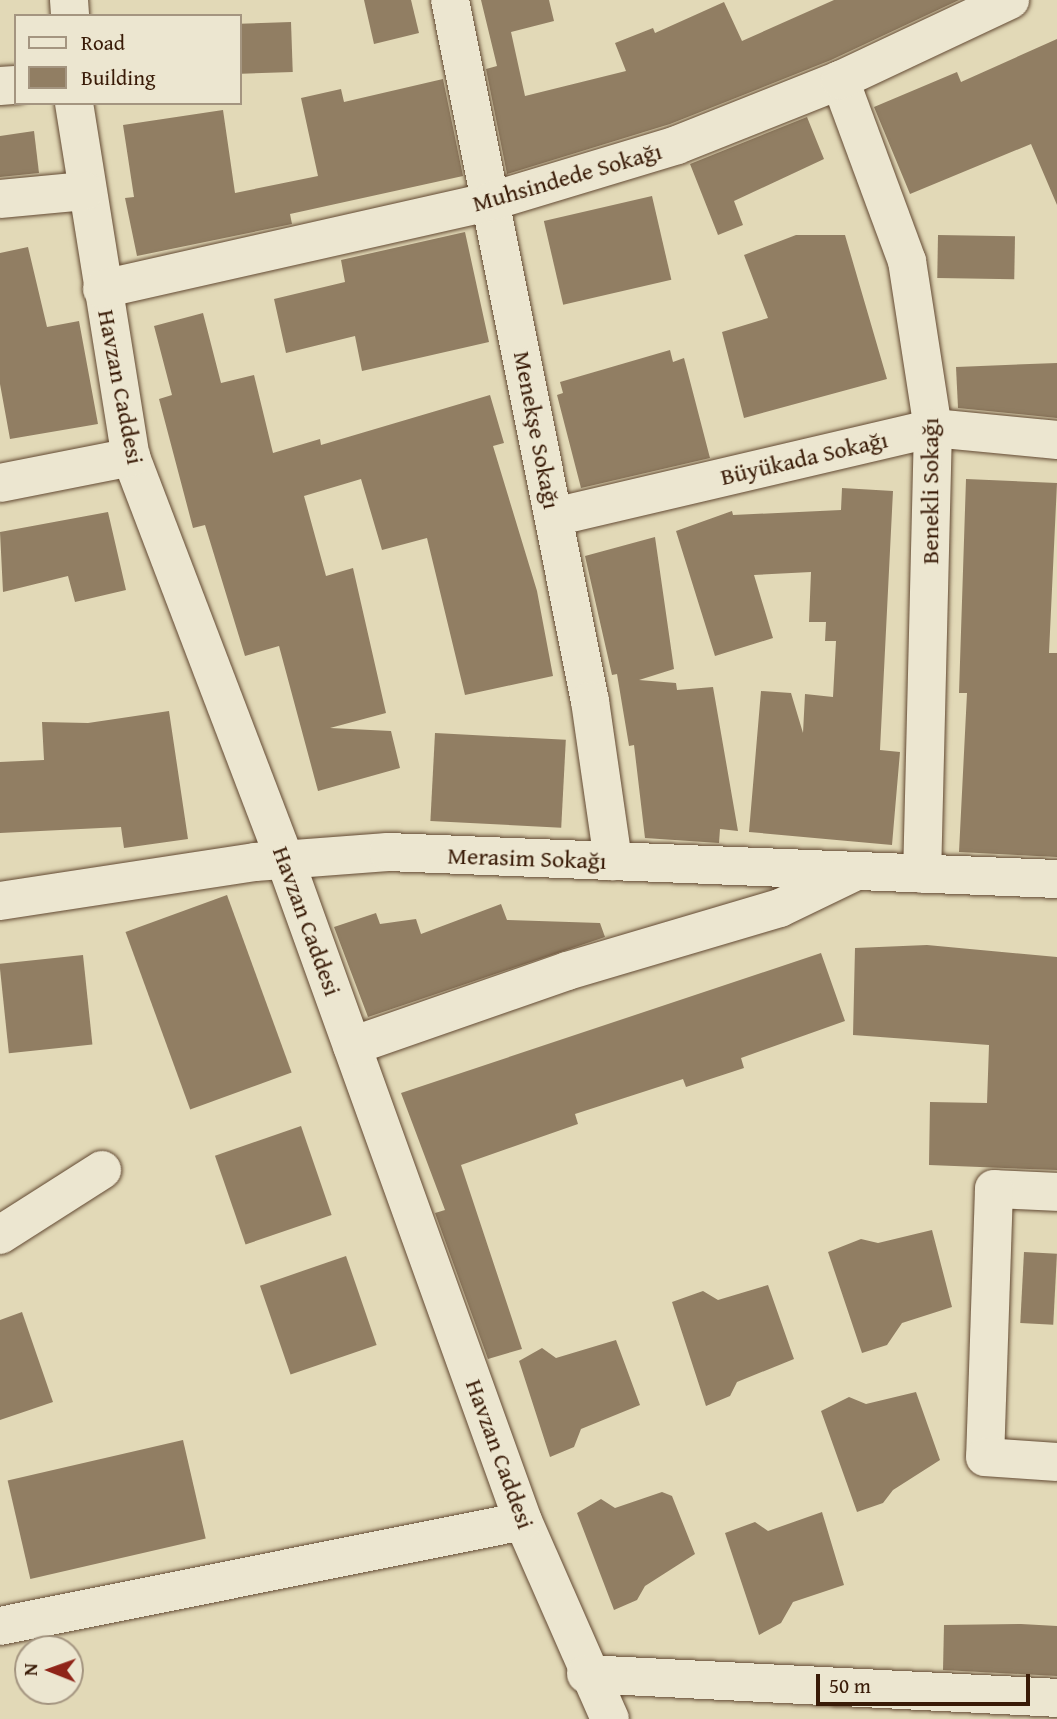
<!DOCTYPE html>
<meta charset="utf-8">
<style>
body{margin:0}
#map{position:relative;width:1057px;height:1719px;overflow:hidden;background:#e2d9b7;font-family:"Gentium Book Plus",serif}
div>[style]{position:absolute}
.building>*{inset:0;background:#917e63;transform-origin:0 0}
.roads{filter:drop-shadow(0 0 2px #634a33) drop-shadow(0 0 2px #634a33)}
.minor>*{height:38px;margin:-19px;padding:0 19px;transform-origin:19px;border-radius:19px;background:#ece6d0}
span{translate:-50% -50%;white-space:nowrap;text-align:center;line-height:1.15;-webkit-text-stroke:5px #ece6d0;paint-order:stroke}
.street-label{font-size:24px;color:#391b07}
.legend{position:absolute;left:14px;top:14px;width:228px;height:91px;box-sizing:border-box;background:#ece6d0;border:2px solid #a49580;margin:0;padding:9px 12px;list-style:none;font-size:21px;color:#391b07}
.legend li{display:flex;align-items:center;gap:14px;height:35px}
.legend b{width:35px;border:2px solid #a49580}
.north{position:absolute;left:14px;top:1635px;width:70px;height:70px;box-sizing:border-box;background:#ece6d0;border:2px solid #a49580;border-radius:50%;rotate:271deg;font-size:19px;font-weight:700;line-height:28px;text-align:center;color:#391b07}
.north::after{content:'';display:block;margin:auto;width:24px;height:32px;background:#8f2418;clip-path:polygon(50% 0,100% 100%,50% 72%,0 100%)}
.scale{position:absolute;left:816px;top:1674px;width:214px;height:32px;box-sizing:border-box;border:4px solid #391b07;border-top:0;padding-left:9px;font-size:21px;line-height:24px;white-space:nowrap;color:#391b07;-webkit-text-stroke:5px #ece6d0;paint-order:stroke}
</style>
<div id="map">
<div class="building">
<div style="clip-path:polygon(364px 0,411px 0,419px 33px,374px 44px)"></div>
<div style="clip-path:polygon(481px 0,549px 0,554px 21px,511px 32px,525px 96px,626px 71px,615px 43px,653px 28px,655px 33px,724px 2px,742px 41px,834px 0,959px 0,831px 60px,670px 124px,507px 174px,486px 69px,497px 66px)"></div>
<div style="left:291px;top:22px;width:50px;height:51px;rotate:88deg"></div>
<div style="clip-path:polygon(1057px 39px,1057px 205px,1031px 144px,910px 194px,874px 107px,957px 72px,961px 82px)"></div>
<div style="clip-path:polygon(443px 79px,463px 176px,290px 214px,292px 224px,137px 256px,125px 198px,134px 197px,123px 125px,223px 110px,235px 193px,318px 176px,301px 98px,341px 89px,344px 102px)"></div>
<div style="clip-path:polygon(807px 117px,824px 159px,734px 201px,743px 225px,718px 235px,690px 164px)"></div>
<div style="clip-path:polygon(34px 131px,39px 173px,0 177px,0 136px)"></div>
<div style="left:652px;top:196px;width:86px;height:111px;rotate:77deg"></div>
<div style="clip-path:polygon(465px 232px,489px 342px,362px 371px,355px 336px,286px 353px,274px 299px,345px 282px,341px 260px)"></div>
<div style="clip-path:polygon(796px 235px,845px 235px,887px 379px,744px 418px,722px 332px,768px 318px,744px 255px)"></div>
<div style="left:938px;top:235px;width:77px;height:43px;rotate:1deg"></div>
<div style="clip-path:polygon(28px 247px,47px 327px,79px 321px,98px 424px,10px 439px,0 384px,0 253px)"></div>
<div style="clip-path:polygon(203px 313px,221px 383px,254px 375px,273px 453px,320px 439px,321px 445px,490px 395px,504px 443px,493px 446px,537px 591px,553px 676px,465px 695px,427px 538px,382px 550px,361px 479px,304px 496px,326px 576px,353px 568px,386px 713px,330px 728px,391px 731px,400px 768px,318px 791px,279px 646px,245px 656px,205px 525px,193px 528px,159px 399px,172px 395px,154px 326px)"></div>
<div style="clip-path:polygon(670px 350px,673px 362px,684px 358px,710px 458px,581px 488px,557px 395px,563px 393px,560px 382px)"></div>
<div style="clip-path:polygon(1057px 363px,1057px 418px,958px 408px,956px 367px)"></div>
<div style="clip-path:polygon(966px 479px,1057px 483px,1049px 653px,1057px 653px,1057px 857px,959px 852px,967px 693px,959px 693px)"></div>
<div style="clip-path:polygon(842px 488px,893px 491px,880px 750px,900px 752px,892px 845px,749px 832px,761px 691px,791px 693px,803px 733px,805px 694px,833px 697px,836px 641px,825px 641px,826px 622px,809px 622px,811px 572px,754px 575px,773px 638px,715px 656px,676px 531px,732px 511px,733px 515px,841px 510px)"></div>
<div style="clip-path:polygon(108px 512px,126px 590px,75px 602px,68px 576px,3px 592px,0 532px)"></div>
<div style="clip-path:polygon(655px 537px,674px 669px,639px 680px,676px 683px,677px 690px,713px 687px,738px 831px,720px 829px,719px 843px,645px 838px,634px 745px,629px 746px,617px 674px,612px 675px,585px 556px)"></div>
<div style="clip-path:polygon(169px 711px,188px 839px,124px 848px,121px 827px,0 833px,0 762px,44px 760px,42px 722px,88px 723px)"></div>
<div style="left:435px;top:733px;width:131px;height:88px;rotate:3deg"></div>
<div style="left:227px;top:895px;width:189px;height:108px;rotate:70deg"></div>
<div style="clip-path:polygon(501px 904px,507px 920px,600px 923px,605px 937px,368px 1017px,334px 927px,376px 913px,380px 924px,416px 919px,421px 934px)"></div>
<div style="clip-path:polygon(927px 945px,1057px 957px,1057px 1170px,929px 1165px,930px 1102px,987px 1103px,989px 1045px,853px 1035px,855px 948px)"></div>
<div style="clip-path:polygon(821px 953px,845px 1021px,741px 1058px,744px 1068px,686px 1087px,683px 1079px,575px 1114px,578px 1124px,461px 1165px,522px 1349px,488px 1359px,435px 1213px,445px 1210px,401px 1093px)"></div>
<div style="left:83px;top:955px;width:90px;height:84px;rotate:84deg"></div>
<div style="left:301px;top:1126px;width:94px;height:91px;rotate:71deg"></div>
<div style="clip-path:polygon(932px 1230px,952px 1307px,902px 1323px,887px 1345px,862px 1353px,828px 1252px,861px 1239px,878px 1243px)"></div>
<div style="left:1024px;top:1252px;width:33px;height:71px;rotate:3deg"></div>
<div style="left:346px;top:1256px;width:94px;height:91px;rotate:71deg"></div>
<div style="clip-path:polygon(768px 1285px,794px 1359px,737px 1382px,730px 1396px,706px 1406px,672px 1302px,703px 1291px,718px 1300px)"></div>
<div style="clip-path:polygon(22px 1312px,53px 1402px,0 1420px,0 1320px)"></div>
<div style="clip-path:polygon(616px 1340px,640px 1405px,581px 1429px,574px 1447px,550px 1457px,519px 1361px,542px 1348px,556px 1358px)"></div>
<div style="clip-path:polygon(916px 1392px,940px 1460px,893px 1490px,883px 1503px,857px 1512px,821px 1411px,849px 1397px,866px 1404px)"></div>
<div style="left:183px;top:1440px;width:101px;height:180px;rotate:77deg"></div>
<div style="clip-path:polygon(662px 1492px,672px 1496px,695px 1554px,645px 1586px,637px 1600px,614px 1610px,577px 1513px,601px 1499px,615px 1508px)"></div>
<div style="clip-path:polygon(822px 1512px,844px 1585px,793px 1602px,781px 1623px,759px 1635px,725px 1533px,755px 1522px,768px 1531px)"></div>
<div style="clip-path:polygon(1021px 1624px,1057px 1626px,1057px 1676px,943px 1670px,944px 1625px)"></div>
</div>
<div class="roads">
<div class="minor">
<div style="left:69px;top:0;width:16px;rotate:86deg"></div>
<div style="left:450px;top:0;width:715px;rotate:78.71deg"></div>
<div style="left:590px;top:701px;width:162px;rotate:81.8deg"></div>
<div style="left:840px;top:80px;width:193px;rotate:69.7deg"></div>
<div style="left:907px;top:261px;width:169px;rotate:81.2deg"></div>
<div style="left:933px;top:428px;width:446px;rotate:91.4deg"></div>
<div style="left:0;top:86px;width:16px;rotate:-4deg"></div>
<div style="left:74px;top:103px;width:359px;rotate:80.9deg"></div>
<div style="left:131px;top:457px;width:431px;rotate:69.1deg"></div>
<div style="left:285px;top:860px;width:703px;rotate:70.2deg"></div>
<div style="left:523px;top:1521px;width:216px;rotate:66.3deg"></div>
<div style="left:0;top:199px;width:85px;rotate:-5.4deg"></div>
<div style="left:102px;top:289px;width:400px;rotate:-12.7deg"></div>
<div style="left:492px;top:201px;width:193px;rotate:-16.8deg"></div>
<div style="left:677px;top:145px;width:175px;rotate:-21.7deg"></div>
<div style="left:840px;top:80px;width:188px;rotate:-25.2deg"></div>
<div style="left:0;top:483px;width:134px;rotate:-11.2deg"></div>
<div style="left:554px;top:517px;width:389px;rotate:-13.2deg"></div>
<div style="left:933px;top:428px;width:125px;rotate:5.5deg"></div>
<div style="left:0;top:901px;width:258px;rotate:-8.7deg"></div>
<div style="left:255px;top:862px;width:133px;rotate:-4.3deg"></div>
<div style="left:388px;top:852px;width:670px;rotate:2.31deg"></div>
<div style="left:352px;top:1046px;width:228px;rotate:-19.2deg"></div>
<div style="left:567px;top:971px;width:222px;rotate:-16.5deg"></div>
<div style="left:780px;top:908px;width:80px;rotate:-25.9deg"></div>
<div style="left:1057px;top:1192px;width:63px;rotate:-177.3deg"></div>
<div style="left:994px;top:1189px;width:268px;rotate:91.9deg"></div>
<div style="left:985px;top:1457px;width:72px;rotate:4deg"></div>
<div style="left:0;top:1235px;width:121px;rotate:-32.5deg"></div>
<div style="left:0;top:1626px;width:533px;rotate:-11.35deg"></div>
<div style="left:586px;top:1674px;width:472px;rotate:2.9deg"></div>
</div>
</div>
<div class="street-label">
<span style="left:567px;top:177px;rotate:-16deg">Muhsindede Sokağı</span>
<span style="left:121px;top:387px;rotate:79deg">Havzan Caddesi</span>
<span style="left:537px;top:430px;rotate:79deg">Menekşe Sokağı</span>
<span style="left:804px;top:458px;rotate:-13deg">Büyükada Sokağı</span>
<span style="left:930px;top:491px;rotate:-90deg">Benekli Sokağı</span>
<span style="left:527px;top:858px;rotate:2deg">Merasim Sokağı</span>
<span style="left:307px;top:921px;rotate:70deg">Havzan Caddesi</span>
<span style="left:500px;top:1454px;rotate:70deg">Havzan Caddesi</span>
</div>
<ul class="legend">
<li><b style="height:9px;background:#ece6d0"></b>Road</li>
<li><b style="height:19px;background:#917e63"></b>Building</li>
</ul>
<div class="north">N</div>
<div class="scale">50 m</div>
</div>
